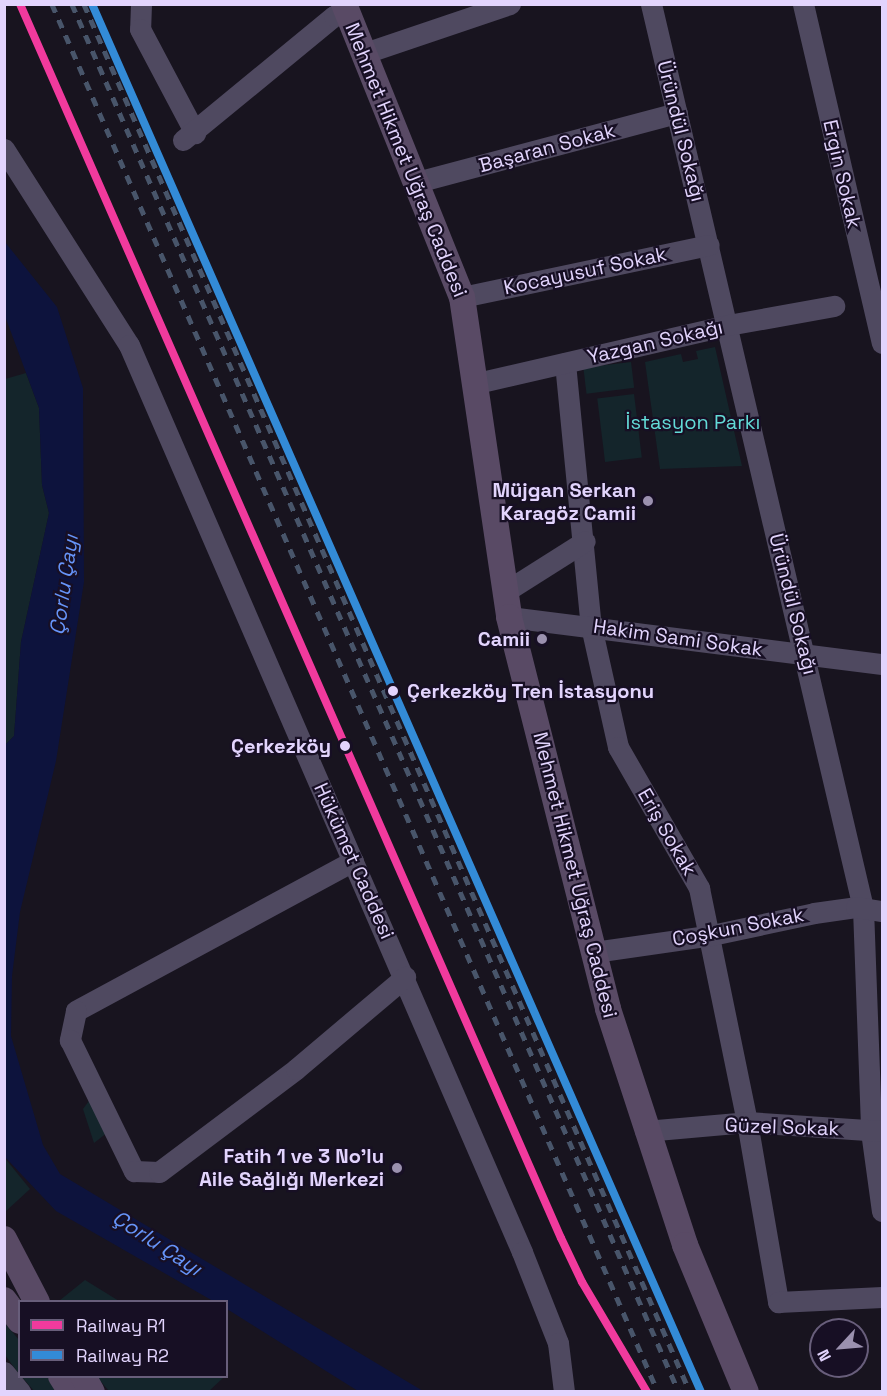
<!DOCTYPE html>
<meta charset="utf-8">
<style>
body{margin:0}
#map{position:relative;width:887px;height:1396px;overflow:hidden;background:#18141f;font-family:"Space Grotesk",sans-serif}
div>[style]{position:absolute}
.green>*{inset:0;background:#14252b;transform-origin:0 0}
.water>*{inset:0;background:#0d133d}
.minor>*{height:21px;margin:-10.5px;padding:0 10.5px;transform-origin:10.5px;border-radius:10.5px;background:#4f4960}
.major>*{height:26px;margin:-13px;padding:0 13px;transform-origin:13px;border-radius:13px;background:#594a65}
.rail>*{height:4.5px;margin-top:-2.25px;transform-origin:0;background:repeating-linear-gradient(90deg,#48556a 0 9px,transparent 0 17px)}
.rail-1>*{height:8px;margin:-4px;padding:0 4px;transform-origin:4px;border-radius:4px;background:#f13a9d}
.rail-2>*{height:8px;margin:-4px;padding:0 4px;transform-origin:4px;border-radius:4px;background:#338bd7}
.dots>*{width:16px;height:16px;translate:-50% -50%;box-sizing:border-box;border:3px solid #170f24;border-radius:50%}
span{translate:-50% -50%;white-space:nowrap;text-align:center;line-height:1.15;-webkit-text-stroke:4.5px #170f24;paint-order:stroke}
.street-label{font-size:20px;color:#e2d4fd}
.park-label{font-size:20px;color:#63dbd7}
.poi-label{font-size:20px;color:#e2d4fd;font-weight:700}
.right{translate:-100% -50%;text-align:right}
.stop-label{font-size:20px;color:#e2d4fd;font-weight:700}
.left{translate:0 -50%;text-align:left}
.water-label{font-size:21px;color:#6694f9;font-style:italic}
.frame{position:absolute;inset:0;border:6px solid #e2d4fd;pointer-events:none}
.legend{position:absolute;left:18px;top:1300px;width:210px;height:78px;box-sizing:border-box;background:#170f24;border:2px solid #685e7b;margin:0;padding:8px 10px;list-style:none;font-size:18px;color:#e2d4fd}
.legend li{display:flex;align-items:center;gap:12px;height:30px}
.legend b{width:30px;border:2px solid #685e7b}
.north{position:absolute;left:809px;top:1318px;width:60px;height:60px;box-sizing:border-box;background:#170f24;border:2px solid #685e7b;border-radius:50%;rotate:244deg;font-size:16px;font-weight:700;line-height:24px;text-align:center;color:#e2d4fd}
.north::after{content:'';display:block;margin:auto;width:21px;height:27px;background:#9b91af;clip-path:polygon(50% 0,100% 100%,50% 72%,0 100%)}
</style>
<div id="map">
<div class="green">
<div style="clip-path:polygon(715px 347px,742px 466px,660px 469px,645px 362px,681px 354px,683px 362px,698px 359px,696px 351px)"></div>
<div style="left:631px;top:362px;width:26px;height:48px;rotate:83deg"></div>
<div style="clip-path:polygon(26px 373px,39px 408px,42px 485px,49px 513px,21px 642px,14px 736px,5px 745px,5px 379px)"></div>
<div style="left:634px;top:394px;width:64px;height:37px;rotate:83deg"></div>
<div style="clip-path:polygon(94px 1094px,112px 1129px,94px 1143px,83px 1109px)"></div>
<div style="clip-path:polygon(4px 1157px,30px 1189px,5px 1212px,4px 1212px)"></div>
<div style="clip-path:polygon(85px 1280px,119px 1301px,59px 1301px)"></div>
<div style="clip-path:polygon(4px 1322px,19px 1340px,19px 1374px,5px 1355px)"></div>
<div style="clip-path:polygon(22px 1377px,48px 1377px,58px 1391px,34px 1391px)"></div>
<div style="clip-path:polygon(97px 1377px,224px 1377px,208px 1392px,109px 1391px)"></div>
</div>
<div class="water">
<div style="clip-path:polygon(5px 242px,57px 307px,83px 388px,84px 582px,56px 761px,20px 912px,12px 976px,11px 1036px,43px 1145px,60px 1174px,423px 1391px,358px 1391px,227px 1309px,226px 1302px,213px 1301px,56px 1211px,5px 1157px,5px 745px,14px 736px,21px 642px,49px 513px,42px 485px,39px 408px,5px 316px)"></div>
</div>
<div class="minor">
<div style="left:141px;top:4px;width:25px;rotate:92deg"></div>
<div style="left:140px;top:29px;width:118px;rotate:62.1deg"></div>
<div style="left:651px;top:4px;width:929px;rotate:76.8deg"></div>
<div style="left:863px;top:908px;width:223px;rotate:87.9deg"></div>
<div style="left:871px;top:1131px;width:81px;rotate:82.2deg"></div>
<div style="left:803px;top:4px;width:348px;rotate:76.9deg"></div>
<div style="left:365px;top:53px;width:153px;rotate:-18.7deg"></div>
<div style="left:183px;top:140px;width:195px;rotate:-39.4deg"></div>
<div style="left:334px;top:16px;width:13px;rotate:-27deg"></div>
<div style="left:4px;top:149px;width:232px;rotate:57.5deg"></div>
<div style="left:129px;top:345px;width:988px;rotate:66.57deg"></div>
<div style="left:522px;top:1252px;width:98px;rotate:68.4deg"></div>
<div style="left:558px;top:1343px;width:49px;rotate:83deg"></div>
<div style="left:417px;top:182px;width:269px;rotate:-14.9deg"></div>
<div style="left:462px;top:297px;width:252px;rotate:-11.9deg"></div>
<div style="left:565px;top:363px;width:264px;rotate:84.4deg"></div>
<div style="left:591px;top:626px;width:124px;rotate:77.4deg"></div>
<div style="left:618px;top:747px;width:163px;rotate:60.1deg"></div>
<div style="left:699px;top:888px;width:239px;rotate:78.4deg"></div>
<div style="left:747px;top:1122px;width:183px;rotate:80.2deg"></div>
<div style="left:778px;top:1302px;width:104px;rotate:-2.8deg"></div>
<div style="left:477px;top:383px;width:258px;rotate:-13deg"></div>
<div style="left:728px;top:325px;width:108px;rotate:-10.2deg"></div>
<div style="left:506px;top:591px;width:93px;rotate:-32.3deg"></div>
<div style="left:509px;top:617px;width:376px;rotate:7.2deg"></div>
<div style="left:353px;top:861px;width:315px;rotate:151.6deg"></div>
<div style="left:76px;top:1011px;width:30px;rotate:102deg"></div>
<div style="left:70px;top:1040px;width:146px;rotate:64deg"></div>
<div style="left:134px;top:1171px;width:25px;rotate:2deg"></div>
<div style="left:159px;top:1172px;width:171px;rotate:-36.9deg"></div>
<div style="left:296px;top:1069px;width:143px;rotate:-40.2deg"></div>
<div style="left:594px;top:952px;width:114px;rotate:-8.1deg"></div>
<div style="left:707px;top:936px;width:109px;rotate:-12.1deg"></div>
<div style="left:814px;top:913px;width:42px;rotate:-8.1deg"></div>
<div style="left:856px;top:907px;width:26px;rotate:9deg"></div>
<div style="left:645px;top:1131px;width:102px;rotate:-5deg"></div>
<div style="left:747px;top:1122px;width:135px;rotate:3.8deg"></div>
<div style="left:4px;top:1372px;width:26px;rotate:51deg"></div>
</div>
<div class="major">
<div style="left:344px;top:4px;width:316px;rotate:68.1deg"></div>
<div style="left:462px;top:297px;width:323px;rotate:81.6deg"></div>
<div style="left:509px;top:617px;width:404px;rotate:75.8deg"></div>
<div style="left:608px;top:1009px;width:248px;rotate:71.9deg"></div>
<div style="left:685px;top:1245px;width:159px;rotate:67.5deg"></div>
<div style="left:4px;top:1239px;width:71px;rotate:62.4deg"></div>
<div style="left:4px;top:1300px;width:26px;rotate:53deg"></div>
<div style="left:61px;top:1376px;width:19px;rotate:58deg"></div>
<div style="left:83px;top:1376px;width:18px;rotate:61deg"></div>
</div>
<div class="rail">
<div style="left:20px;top:4px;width:1347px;rotate:66.33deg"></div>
<div style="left:561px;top:1238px;width:49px;rotate:64.5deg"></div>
<div style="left:582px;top:1282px;width:128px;rotate:59.4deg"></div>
<div style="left:52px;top:4px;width:1515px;rotate:66.41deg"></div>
<div style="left:72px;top:4px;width:1515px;rotate:66.38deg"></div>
<div style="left:84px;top:4px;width:1515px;rotate:66.41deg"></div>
</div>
<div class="rail-1">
<div style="left:20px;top:4px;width:1347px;rotate:66.33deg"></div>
<div style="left:561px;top:1238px;width:49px;rotate:64.5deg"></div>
<div style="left:582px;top:1282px;width:128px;rotate:59.4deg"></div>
</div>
<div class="rail-2">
<div style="left:92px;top:4px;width:1516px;rotate:66.31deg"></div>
</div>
<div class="dots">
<div style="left:648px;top:501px;background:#9b91af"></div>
<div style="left:542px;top:639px;background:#9b91af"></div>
<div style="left:393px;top:691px;background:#e2d4fd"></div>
<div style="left:345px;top:746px;background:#e2d4fd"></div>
<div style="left:397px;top:1168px;background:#9b91af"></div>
</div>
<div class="street-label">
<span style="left:681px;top:131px;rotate:76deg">Üründül Sokağı</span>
<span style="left:547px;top:148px;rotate:-15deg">Başaran Sokak</span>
<span style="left:406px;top:160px;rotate:68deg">Mehmet Hikmet Uğraş Caddesi</span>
<span style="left:842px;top:174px;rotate:77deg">Ergin Sokak</span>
<span style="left:585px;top:271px;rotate:-12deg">Kocayusuf Sokak</span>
<span style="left:655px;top:342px;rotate:-13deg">Yazgan Sokağı</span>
<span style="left:793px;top:604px;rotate:76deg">Üründül Sokağı</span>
<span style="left:678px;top:638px;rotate:8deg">Hakim Sami Sokak</span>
<span style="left:667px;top:832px;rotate:60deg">Eriş Sokak</span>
<span style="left:354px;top:861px;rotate:66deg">Hükümet Caddesi</span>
<span style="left:575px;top:875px;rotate:76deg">Mehmet Hikmet Uğraş Caddesi</span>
<span style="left:738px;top:927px;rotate:-11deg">Coşkun Sokak</span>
<span style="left:782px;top:1127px;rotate:2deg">Güzel Sokak</span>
</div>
<div class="park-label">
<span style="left:693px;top:422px">İstasyon Parkı</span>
</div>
<div class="poi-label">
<span class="right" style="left:636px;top:502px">Müjgan Serkan<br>Karagöz Camii</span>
<span class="right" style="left:530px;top:639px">Camii</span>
<span class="right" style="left:384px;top:1168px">Fatih 1 ve 3 No'lu<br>Aile Sağlığı Merkezi</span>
</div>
<div class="stop-label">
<span class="left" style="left:407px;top:691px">Çerkezköy Tren İstasyonu</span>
<span class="right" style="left:331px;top:746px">Çerkezköy</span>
</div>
<div class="water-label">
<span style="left:64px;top:585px;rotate:-82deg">Çorlu Çayı</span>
<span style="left:157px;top:1243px;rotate:33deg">Çorlu Çayı</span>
</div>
<div class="frame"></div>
<ul class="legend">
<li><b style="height:8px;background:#f13a9d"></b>Railway R1</li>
<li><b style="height:8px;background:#338bd7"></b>Railway R2</li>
</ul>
<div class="north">N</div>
</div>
